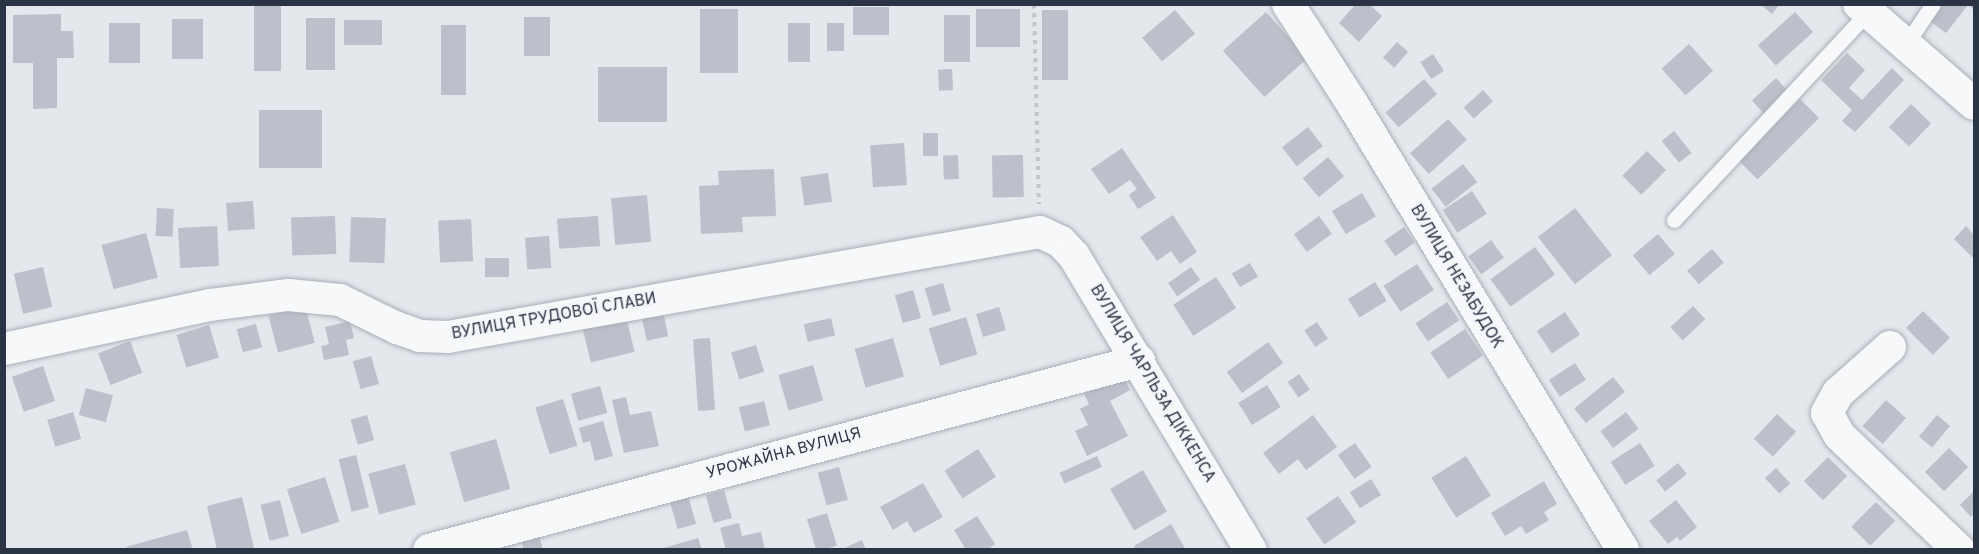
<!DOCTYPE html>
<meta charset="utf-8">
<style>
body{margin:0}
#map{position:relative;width:1979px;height:554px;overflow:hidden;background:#e4e7ec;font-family:Overpass,sans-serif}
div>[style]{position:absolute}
.building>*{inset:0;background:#bbc0ca;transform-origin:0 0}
.path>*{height:4px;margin-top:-2px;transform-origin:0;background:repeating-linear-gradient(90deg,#c2c5cb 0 4.5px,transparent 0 9px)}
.roads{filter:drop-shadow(0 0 2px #a9aeb7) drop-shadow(0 0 2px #a9aeb7)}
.lane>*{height:15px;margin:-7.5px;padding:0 7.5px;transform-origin:7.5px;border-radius:7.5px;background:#f7f8fa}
.street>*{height:32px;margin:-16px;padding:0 16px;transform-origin:16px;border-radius:16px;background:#f7f8fa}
span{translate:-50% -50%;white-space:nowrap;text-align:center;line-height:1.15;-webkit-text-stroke:5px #f4f6f9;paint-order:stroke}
.street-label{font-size:16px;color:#2b3445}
.frame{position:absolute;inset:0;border:6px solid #2b3445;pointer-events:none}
</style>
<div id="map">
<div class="building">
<div style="clip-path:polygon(1356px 4px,1369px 4px,1382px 16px,1359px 42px,1339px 23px)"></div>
<div style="clip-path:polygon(1760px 4px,1780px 4px,1772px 14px)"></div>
<div style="clip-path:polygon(1938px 4px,1974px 4px,1974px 10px,1968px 5px,1946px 33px,1927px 19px)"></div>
<div style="left:254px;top:5px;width:27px;height:66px"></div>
<div style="left:853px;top:7px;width:36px;height:28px"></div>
<div style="left:700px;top:9px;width:38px;height:64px"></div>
<div style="left:976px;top:9px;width:44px;height:38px"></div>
<div style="left:1042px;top:10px;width:26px;height:70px"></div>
<div style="left:1175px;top:10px;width:31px;height:43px;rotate:50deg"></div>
<div style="left:1266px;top:12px;width:62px;height:58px;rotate:48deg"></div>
<div style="left:1795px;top:12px;width:27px;height:50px;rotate:48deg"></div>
<div style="clip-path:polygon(61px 14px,61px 31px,73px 31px,74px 58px,57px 58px,57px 108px,33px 109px,33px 63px,13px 63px,13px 15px)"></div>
<div style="left:944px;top:15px;width:26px;height:47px"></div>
<div style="left:524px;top:17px;width:26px;height:39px"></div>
<div style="left:306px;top:18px;width:29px;height:52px"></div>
<div style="left:172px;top:19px;width:31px;height:40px"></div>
<div style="left:344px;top:20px;width:38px;height:25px"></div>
<div style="left:109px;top:23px;width:31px;height:40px"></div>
<div style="left:788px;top:23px;width:22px;height:39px"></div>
<div style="left:844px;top:23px;width:28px;height:17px;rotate:90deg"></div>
<div style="left:441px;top:25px;width:25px;height:70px"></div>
<div style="left:1397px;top:42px;width:15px;height:21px;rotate:42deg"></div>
<div style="left:1689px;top:44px;width:36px;height:37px;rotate:48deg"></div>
<div style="clip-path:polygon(1847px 53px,1865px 70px,1849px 88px,1862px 100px,1892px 68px,1904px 80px,1855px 132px,1842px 121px,1852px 110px,1821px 80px)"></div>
<div style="left:1433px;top:54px;width:20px;height:15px;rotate:57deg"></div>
<div style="left:667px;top:67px;width:55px;height:69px;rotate:90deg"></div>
<div style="left:952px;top:69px;width:21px;height:14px;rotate:87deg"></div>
<div style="left:1776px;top:78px;width:18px;height:33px;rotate:47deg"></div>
<div style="left:1424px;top:79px;width:20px;height:51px;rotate:49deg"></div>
<div style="left:1483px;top:90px;width:15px;height:26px;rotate:48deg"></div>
<div style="left:1800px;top:99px;width:27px;height:87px;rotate:45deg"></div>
<div style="left:1911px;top:104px;width:28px;height:32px;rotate:44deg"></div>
<div style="left:322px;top:110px;width:58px;height:63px;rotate:90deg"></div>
<div style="left:1448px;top:119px;width:28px;height:51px;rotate:48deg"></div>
<div style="left:1308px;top:127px;width:24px;height:33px;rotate:52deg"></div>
<div style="left:1674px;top:131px;width:28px;height:16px;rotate:51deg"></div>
<div style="left:923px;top:133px;width:15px;height:23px"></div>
<div style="left:904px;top:143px;width:42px;height:34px;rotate:86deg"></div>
<div style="clip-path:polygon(1122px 148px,1156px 198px,1138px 209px,1129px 195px,1137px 189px,1130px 180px,1109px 194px,1091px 169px)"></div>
<div style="left:1647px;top:151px;width:27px;height:35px;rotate:45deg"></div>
<div style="left:958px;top:155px;width:24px;height:15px;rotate:88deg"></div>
<div style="left:1023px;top:155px;width:42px;height:31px;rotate:89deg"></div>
<div style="left:1328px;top:157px;width:25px;height:33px;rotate:50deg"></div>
<div style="left:1463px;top:164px;width:23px;height:40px;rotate:52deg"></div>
<div style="clip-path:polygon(774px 169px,776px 216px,742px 217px,743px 232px,701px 234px,699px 186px,719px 185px,718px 171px)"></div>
<div style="left:828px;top:173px;width:29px;height:28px;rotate:82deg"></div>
<div style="left:1472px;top:191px;width:27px;height:35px;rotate:57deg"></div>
<div style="left:1362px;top:193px;width:27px;height:35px;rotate:59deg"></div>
<div style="left:647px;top:195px;width:47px;height:36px;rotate:85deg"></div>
<div style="left:253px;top:201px;width:28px;height:27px;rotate:86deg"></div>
<div style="left:157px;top:208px;width:17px;height:28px;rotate:3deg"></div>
<div style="left:1575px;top:208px;width:60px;height:47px;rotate:52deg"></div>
<div style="clip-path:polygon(1173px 215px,1197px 252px,1180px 264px,1171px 251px,1157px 261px,1140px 237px)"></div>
<div style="left:335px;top:216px;width:38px;height:44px;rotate:88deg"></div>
<div style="left:598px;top:216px;width:30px;height:41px;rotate:86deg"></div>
<div style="left:1319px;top:216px;width:22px;height:31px;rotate:54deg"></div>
<div style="left:351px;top:217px;width:35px;height:45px;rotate:2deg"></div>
<div style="left:471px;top:219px;width:42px;height:33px;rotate:87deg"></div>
<div style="left:217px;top:226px;width:40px;height:39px;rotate:87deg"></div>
<div style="clip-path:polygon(1966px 226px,1974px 235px,1974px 259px,1954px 239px)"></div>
<div style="left:1404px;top:227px;width:19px;height:24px;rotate:55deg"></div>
<div style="left:146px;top:233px;width:46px;height:46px;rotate:75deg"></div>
<div style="left:1658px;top:234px;width:26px;height:33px;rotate:50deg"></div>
<div style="left:549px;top:236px;width:32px;height:24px;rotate:86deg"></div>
<div style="left:1491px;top:240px;width:22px;height:28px;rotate:54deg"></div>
<div style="left:1535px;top:247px;width:34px;height:55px;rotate:54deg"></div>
<div style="left:1712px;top:249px;width:18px;height:33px;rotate:49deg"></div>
<div style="left:509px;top:258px;width:19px;height:24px;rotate:90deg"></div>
<div style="left:1250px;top:263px;width:16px;height:21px;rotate:60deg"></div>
<div style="left:1417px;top:264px;width:31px;height:40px;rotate:57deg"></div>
<div style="left:43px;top:267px;width:41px;height:30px;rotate:77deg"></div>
<div style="left:1191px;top:267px;width:16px;height:28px;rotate:55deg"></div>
<div style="left:1216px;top:277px;width:37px;height:51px;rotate:57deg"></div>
<div style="left:1375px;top:282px;width:22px;height:32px;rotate:58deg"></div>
<div style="left:943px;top:283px;width:29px;height:19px;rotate:74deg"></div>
<div style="left:913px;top:290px;width:29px;height:19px;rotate:74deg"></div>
<div style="left:661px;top:302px;width:35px;height:22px;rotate:78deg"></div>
<div style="left:1447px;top:302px;width:22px;height:38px;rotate:56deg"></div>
<div style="left:305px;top:306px;width:38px;height:38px;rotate:75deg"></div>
<div style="left:1693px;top:306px;width:18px;height:31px;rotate:47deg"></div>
<div style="left:999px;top:307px;width:24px;height:24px;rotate:73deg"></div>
<div style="left:624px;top:309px;width:44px;height:45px;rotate:76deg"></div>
<div style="left:1923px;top:311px;width:38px;height:24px;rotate:45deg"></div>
<div style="left:1565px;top:312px;width:27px;height:34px;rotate:56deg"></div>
<div style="left:966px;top:317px;width:39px;height:39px;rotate:73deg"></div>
<div style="left:831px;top:318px;width:18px;height:28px;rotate:77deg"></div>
<div style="clip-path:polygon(350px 321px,354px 338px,346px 340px,349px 355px,324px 360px,321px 346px,329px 344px,325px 327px)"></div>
<div style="left:1317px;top:322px;width:20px;height:15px;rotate:57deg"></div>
<div style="left:256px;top:324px;width:24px;height:20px;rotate:75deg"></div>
<div style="left:209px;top:325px;width:34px;height:34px;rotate:73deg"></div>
<div style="left:1465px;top:329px;width:32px;height:42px;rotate:56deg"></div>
<div style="left:710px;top:338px;width:72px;height:17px;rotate:86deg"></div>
<div style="left:893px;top:338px;width:40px;height:40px;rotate:74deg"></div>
<div style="left:130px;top:341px;width:34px;height:34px;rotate:69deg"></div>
<div style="left:1268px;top:342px;width:26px;height:51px;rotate:54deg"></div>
<div style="left:756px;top:345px;width:28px;height:26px;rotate:73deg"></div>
<div style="left:371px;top:356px;width:29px;height:19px;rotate:74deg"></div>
<div style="left:1575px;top:363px;width:20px;height:31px;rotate:57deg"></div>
<div style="left:813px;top:365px;width:37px;height:36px;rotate:74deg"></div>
<div style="left:43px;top:366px;width:37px;height:33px;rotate:71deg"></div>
<div style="clip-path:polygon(1122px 374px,1130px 390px,1110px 401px,1128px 436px,1087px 456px,1075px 431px,1088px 425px,1080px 409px,1089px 404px,1084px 394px)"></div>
<div style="left:1299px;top:374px;width:19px;height:14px;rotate:55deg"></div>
<div style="left:1613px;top:377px;width:19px;height:50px;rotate:51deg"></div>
<div style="left:1267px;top:385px;width:26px;height:34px;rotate:58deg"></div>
<div style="left:600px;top:386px;width:28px;height:30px;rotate:75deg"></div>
<div style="left:86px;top:388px;width:28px;height:28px;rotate:15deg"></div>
<div style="clip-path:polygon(626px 397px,630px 415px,651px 411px,659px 446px,624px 453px,612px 400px)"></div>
<div style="left:563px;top:399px;width:49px;height:29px;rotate:73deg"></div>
<div style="left:1886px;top:400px;width:27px;height:35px;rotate:42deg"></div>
<div style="left:764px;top:401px;width:25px;height:26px;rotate:76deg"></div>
<div style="left:73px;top:412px;width:28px;height:27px;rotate:73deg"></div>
<div style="left:1626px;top:412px;width:21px;height:32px;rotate:53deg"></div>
<div style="left:1777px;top:414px;width:26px;height:34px;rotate:43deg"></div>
<div style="left:367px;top:415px;width:26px;height:17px;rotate:74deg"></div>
<div style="clip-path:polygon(1313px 415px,1337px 447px,1306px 470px,1298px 459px,1279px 474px,1263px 453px)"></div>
<div style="left:1937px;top:415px;width:17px;height:28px;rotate:40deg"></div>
<div style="clip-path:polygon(603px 421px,613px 456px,595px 461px,590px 441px,583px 443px,579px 428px)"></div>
<div style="left:496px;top:439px;width:52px;height:48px;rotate:74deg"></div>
<div style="left:1355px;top:443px;width:29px;height:21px;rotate:55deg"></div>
<div style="left:1640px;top:443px;width:27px;height:35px;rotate:57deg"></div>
<div style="left:1949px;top:448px;width:27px;height:34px;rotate:45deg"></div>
<div style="left:978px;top:449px;width:33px;height:40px;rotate:57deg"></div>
<div style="left:356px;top:455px;width:54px;height:18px;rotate:76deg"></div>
<div style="left:1097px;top:456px;width:12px;height:41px;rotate:66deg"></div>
<div style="left:1466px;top:456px;width:47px;height:41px;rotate:58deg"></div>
<div style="left:1828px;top:457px;width:27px;height:34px;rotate:45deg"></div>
<div style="left:1678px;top:463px;width:14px;height:28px;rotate:51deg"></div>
<div style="left:405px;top:464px;width:42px;height:38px;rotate:75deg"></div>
<div style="left:839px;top:467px;width:34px;height:22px;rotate:75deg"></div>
<div style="left:1776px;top:468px;width:21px;height:15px;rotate:47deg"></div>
<div style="left:1143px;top:470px;width:48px;height:38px;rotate:60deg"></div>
<div style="left:325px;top:477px;width:47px;height:40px;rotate:72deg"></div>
<div style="left:1371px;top:479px;width:19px;height:25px;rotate:58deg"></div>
<div style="clip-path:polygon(1544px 481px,1557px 504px,1544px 512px,1549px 520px,1526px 534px,1521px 526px,1505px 536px,1491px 513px)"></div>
<div style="clip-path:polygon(923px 483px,943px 517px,914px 533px,907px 521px,893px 530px,880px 507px)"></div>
<div style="left:724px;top:490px;width:29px;height:19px;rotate:74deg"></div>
<div style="clip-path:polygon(1974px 491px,1974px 513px,1971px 517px,1960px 505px)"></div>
<div style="left:688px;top:496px;width:29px;height:19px;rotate:74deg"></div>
<div style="left:1338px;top:496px;width:32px;height:39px;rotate:55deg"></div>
<div style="clip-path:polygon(242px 497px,254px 548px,217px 550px,207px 506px)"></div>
<div style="left:280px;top:500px;width:37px;height:20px;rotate:76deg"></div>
<div style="clip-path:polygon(1676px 500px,1697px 527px,1680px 541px,1677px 537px,1668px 544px,1649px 521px)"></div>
<div style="left:1876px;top:502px;width:27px;height:35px;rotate:45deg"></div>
<div style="left:827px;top:513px;width:34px;height:21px;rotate:73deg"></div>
<div style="clip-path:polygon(977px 516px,995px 544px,987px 550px,966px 550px,954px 530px)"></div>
<div style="clip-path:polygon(739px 523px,742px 536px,761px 532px,765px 550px,726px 550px,720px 528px)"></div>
<div style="clip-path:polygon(1171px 524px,1186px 550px,1136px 550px,1134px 546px)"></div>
<div style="clip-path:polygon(187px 530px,193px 550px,127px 550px,126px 547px)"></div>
<div style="clip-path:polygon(539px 535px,543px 550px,524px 550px,521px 540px)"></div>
<div style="clip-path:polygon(698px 538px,702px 550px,660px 550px,660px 549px)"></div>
<div style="clip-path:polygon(862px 540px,866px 550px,840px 550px)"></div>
</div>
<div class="path">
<div style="left:1034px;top:4px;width:200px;rotate:88.6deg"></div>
</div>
<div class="roads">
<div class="lane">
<div style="left:1906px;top:44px;width:48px;rotate:-56deg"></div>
<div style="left:1674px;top:220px;width:284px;rotate:-47deg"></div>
</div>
<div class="street">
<div style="left:1288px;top:4px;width:120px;rotate:57.2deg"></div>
<div style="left:1353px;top:105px;width:521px;rotate:58.75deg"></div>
<div style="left:1859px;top:4px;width:152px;rotate:41deg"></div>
<div style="left:1890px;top:347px;width:69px;rotate:138.5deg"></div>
<div style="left:1838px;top:393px;width:23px;rotate:119deg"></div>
<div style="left:1827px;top:413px;width:25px;rotate:61deg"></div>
<div style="left:1839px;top:435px;width:166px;rotate:43.8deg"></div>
<div style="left:4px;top:349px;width:211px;rotate:-12.1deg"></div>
<div style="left:210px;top:305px;width:79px;rotate:-7.3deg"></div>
<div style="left:288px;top:295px;width:52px;rotate:5.5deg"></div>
<div style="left:340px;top:300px;width:64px;rotate:26.2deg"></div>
<div style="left:397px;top:328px;width:24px;rotate:19deg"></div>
<div style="left:420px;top:336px;width:28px;rotate:2deg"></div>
<div style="left:448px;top:337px;width:601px;rotate:-10.06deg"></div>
<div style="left:1040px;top:232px;width:23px;rotate:25deg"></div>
<div style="left:1061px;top:242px;width:19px;rotate:47deg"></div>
<div style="left:1074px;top:256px;width:343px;rotate:59deg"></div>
<div style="left:429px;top:550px;width:735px;rotate:-14.91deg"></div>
</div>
</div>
<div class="street-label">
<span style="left:1456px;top:277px;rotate:59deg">ВУЛИЦЯ НЕЗАБУДОК</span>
<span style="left:554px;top:317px;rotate:-10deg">ВУЛИЦЯ ТРУДОВОЇ СЛАВИ</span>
<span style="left:1152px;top:384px;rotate:59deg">ВУЛИЦЯ ЧАРЛЬЗА ДІККЕНСА</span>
<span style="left:784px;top:454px;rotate:-15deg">УРОЖАЙНА ВУЛИЦЯ</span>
</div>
<div class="frame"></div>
</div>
